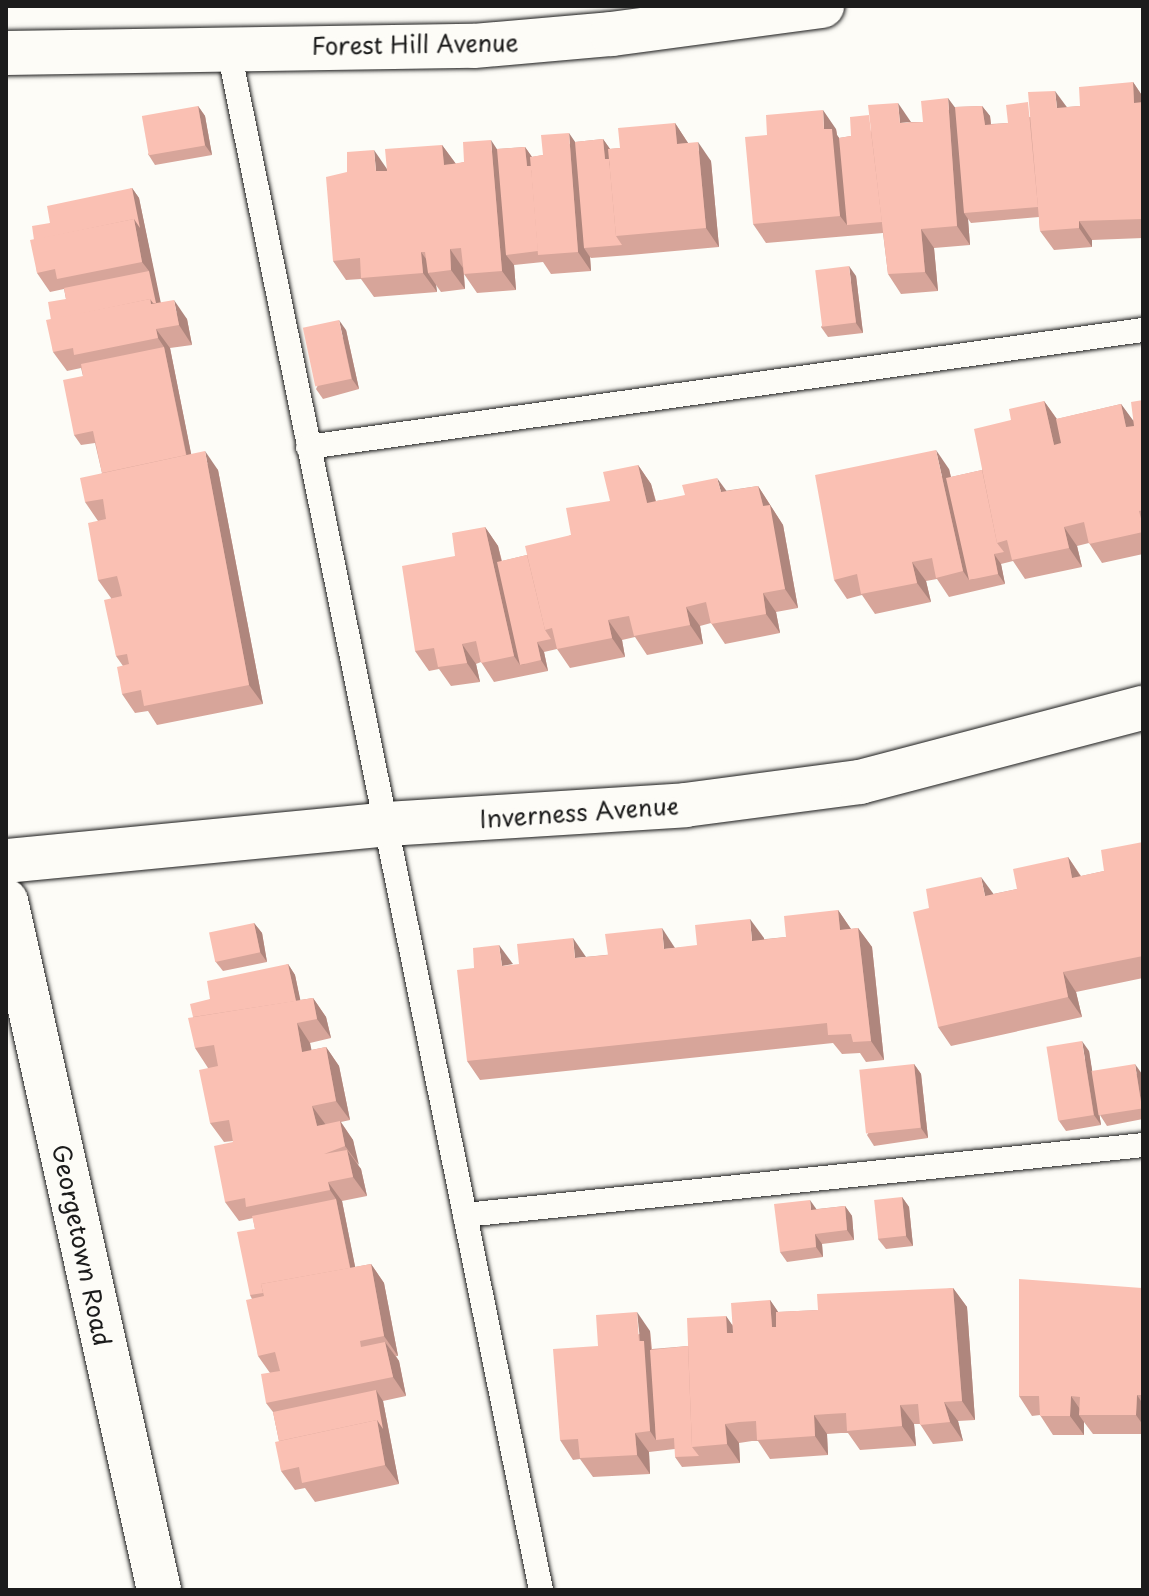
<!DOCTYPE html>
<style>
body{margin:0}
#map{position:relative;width:1149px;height:1596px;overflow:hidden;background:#fdfcf7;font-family:"Playpen Sans",sans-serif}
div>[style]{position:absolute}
.roads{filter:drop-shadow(0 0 2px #1c1c1c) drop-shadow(0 0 2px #1c1c1c)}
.lane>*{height:24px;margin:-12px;padding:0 12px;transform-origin:12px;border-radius:12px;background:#fdfcf7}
.street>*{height:44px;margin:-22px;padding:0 22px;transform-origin:22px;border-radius:22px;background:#fdfcf7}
.secondary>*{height:44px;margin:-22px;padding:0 22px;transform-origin:22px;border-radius:22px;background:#fdfcf7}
.wall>*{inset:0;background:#d7a59a}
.shaded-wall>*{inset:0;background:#af867d}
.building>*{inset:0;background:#fac0b3;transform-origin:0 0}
span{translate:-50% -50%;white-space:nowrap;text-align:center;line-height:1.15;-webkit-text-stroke:8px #fdfcf7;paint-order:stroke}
.street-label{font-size:24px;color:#1c1c1c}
.frame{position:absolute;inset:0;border:8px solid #1c1c1c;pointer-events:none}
</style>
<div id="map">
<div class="roads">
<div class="lane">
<div style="left:228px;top:46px;width:1575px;rotate:78.54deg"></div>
<div style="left:308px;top:447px;width:843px;rotate:-7.98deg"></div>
<div style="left:465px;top:1215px;width:682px;rotate:-5.89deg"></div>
</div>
<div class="street">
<div style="left:6px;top:53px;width:468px;rotate:-0.9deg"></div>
<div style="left:474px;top:46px;width:139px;rotate:-5deg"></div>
<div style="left:612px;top:34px;width:212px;rotate:-7.6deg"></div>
<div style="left:6px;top:861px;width:383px;rotate:-5.5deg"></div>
<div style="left:387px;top:824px;width:299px;rotate:-3.6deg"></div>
<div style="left:685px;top:805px;width:177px;rotate:-7.5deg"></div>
<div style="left:860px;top:782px;width:293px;rotate:-14.7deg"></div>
</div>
<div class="secondary">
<div style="left:6px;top:901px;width:706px;rotate:77.48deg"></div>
</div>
</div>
<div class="wall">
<div style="clip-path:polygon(1133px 82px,1143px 97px,1143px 238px,1092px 240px,1092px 247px,1054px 250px,1040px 231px,1039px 217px,971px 223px,968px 219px,970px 245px,934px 248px,938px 291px,901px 294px,888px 274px,883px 233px,766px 243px,753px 224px,836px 129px,837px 135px,839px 138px,851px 136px,911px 122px,923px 122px,955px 107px,982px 106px,990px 116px,991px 124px,1008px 123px,1067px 107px,1080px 106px)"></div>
<div style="clip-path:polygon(198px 106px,205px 116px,212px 155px,155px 165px,148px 154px)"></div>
<div style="clip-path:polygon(675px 123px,688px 143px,711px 161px,719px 247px,630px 255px,591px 258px,590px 257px,591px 271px,551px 274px,543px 262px,514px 265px,516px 290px,477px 293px,464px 274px,465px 289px,441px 292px,436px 285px,437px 292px,374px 297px,361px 279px,346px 280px,333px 261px,387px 169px,442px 145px,456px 164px,464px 162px,497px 149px,525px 147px,532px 157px,543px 155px,575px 142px,603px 139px,610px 149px,620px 148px)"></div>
<div style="clip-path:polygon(132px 188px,139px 198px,160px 302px,187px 319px,192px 345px,170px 348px,191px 454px,218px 470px,263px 704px,157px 725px,148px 711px,135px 713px,122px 694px,123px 666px,116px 656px,111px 598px,98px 580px,98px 521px,85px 502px,102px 473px,95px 443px,81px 445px,74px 435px,83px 376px,81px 368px,67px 371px,53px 352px,51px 320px,66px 299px,64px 289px,50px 292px,37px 273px,34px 240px,50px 223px)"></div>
<div style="clip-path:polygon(856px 276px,863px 333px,828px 337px,821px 327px)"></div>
<div style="clip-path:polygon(346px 330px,359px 389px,323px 399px,316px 389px)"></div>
<div style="clip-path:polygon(1143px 400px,1143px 554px,1102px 563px,1089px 543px,1077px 546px,1082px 567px,1025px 579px,1013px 561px,1001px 564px,1005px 584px,949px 597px,937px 579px,926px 581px,931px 602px,875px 614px,862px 595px,847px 599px,834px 580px,949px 469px,951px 477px,982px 470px,1011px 420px,1044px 401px,1057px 419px,1121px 404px,1133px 421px)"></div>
<div style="clip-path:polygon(638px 465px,651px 484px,656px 501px,758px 486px,783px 525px,798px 608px,776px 612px,780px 633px,725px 644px,711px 623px,700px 626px,703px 644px,647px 655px,635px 637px,622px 640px,625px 657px,570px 668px,557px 649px,544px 652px,548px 671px,494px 682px,481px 662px,476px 664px,480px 682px,451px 686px,439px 669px,429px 671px,415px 651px,455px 556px,485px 527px,498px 546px,502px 561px,527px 555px,571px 535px,610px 501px)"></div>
<div style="clip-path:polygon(1143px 842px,1143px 978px,1076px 992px,1082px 1017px,951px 1046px,938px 1027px,993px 894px,1017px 889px,1068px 857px,1081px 876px,1104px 871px)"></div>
<div style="clip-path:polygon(838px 910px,851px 929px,858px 928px,872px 947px,884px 1060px,866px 1062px,860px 1053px,842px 1054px,833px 1043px,480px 1080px,467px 1061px,585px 957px,786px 937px)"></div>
<div style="clip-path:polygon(254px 923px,262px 933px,267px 962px,223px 971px,215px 961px)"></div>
<div style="clip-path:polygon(288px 964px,295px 975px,300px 1000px,313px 998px,326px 1017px,331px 1038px,310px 1043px,311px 1050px,326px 1047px,339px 1066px,350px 1120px,341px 1122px,353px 1140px,358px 1165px,361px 1169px,367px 1196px,342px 1201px,355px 1267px,371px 1264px,384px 1283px,398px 1356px,396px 1356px,399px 1361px,406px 1396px,383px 1401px,399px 1484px,315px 1502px,305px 1488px,295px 1490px,281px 1471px,279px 1441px,273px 1412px,266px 1403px,270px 1373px,258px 1356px,252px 1299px,250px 1295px,255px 1229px,253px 1218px,239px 1221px,225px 1202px,233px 1141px,224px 1142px,210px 1123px,208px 1068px,195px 1048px,193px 1017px,210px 999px)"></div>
<div style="clip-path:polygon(1089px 1051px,1092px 1071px,1142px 1074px,1143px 1119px,1107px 1126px,1100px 1115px,1093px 1075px,1101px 1125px,1066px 1131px,1059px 1121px)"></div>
<div style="clip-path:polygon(914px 1064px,921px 1074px,928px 1138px,874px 1146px,867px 1135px)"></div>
<div style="clip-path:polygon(902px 1197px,909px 1207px,913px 1246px,886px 1249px,878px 1239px)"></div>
<div style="clip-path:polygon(845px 1206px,852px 1216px,854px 1240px,822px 1244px,823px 1257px,787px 1262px,780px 1252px,817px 1209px)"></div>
<div style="clip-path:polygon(953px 1288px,967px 1307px,975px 1420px,958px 1421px,963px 1441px,933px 1444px,920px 1424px,914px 1424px,916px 1446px,860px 1450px,848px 1433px,841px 1433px,827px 1434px,828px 1455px,770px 1459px,758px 1441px,752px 1441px,739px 1443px,740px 1463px,682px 1467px,675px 1457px,675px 1449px,649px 1452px,650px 1474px,593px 1477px,580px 1459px,573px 1460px,560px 1440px,598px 1346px,650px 1331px,652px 1349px,688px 1346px,726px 1316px,732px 1325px,770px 1300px,778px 1312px,818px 1310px)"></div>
<div style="clip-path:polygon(1142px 1288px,1143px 1290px,1143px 1434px,1093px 1434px,1084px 1422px,1084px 1435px,1053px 1435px,1040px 1415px,1032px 1416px,1019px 1396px)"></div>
</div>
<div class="shaded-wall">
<div style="clip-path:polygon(1133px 82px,1143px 97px,1143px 115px,1134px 103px)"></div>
<div style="clip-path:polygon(1055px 91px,1069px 110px,1057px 108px)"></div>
<div style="clip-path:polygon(948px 98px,962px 117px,964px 213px,968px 219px,970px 245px,957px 226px)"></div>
<div style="clip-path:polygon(898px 103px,911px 122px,900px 123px)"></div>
<div style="clip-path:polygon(198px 106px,205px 116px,212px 155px,205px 145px)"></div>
<div style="clip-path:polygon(982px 106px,990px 116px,992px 135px,985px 125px)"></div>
<div style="clip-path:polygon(823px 110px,836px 129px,837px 135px,846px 148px,847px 225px,840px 216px,824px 129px)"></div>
<div style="clip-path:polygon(675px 123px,688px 143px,677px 144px)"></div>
<div style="clip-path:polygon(569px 133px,582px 152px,584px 248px,590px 257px,591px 271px,578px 252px)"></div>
<div style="clip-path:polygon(603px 139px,610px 149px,612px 169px,605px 159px)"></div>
<div style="clip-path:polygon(491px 140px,504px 160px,506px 255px,514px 265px,516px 290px,502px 271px)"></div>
<div style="clip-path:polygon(698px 142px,711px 161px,719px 247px,706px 228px)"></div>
<div style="clip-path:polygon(442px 145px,456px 164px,444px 165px)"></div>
<div style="clip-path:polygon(525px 147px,532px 157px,534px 176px,527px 166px)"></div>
<div style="clip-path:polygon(374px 150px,387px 169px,390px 190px,376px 171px)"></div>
<div style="clip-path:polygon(132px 188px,139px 198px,164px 318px,151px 304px,149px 271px,142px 262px,134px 219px)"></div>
<div style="clip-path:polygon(1079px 221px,1092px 240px,1092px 247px,1079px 228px)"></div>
<div style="clip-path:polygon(921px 229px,934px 248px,938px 291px,925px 272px)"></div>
<div style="clip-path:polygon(450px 249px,463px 268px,465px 289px,451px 270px)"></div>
<div style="clip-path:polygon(421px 252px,435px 271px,428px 273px,436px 285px,437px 292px,423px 273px)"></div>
<div style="clip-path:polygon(849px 266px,856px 276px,863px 333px,856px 323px)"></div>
<div style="clip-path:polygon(174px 300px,187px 319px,192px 345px,179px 325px)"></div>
<div style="clip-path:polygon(339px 320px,346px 330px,359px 389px,352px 379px)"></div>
<div style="clip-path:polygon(156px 329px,170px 348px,195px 473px,188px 462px,164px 347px,158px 338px)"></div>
<div style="clip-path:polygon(1044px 401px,1058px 421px,1067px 465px,1054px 445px)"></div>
<div style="clip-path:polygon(1121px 404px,1135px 423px,1140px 446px,1126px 427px)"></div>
<div style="clip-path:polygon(936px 450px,949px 469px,974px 579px,969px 580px,963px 571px)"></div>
<div style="clip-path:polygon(205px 451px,218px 470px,263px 704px,249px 685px)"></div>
<div style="clip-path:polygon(638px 465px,651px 484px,661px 522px,647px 503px)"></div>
<div style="clip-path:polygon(717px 478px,731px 497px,721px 492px)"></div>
<div style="clip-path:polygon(758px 486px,783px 525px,798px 608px,785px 589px)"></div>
<div style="clip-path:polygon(485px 527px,498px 546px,525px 664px,520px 665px,514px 656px)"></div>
<div style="clip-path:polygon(1064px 527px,1077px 546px,1082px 567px,1069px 548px)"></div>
<div style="clip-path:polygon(994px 554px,1001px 564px,1005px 584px,998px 574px)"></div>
<div style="clip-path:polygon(912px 562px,926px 581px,931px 602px,917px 583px)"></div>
<div style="clip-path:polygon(763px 593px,776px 612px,780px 633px,766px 614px)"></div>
<div style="clip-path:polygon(686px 607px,700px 626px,703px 644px,690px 625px)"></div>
<div style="clip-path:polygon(608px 620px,622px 640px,625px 657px,612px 638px)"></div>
<div style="clip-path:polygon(537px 642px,544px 652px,548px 671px,541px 660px)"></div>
<div style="clip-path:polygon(462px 644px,476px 664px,480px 682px,467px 663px)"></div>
<div style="clip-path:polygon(1068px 857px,1081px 877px,1072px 878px)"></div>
<div style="clip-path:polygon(981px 877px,995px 896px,985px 896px)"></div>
<div style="clip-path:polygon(838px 910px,851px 929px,840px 930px)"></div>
<div style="clip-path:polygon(750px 919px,764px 938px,766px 960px,752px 941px)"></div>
<div style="clip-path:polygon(254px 923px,262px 933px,267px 962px,260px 952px)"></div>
<div style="clip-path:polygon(662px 928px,675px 948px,664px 949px)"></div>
<div style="clip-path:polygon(858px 928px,872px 947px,884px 1060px,871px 1041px)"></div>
<div style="clip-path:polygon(573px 938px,586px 957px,575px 958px)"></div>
<div style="clip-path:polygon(499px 945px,513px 964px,502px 966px)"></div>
<div style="clip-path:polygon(288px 964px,295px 975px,304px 1017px,297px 1007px)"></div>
<div style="clip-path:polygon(1063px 972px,1076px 992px,1082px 1017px,1068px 997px)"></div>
<div style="clip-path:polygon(313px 998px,326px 1017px,331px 1038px,317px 1019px)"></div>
<div style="clip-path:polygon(297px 1023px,310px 1043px,316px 1071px,302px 1052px)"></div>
<div style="clip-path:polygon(1082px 1041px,1089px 1051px,1101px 1125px,1094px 1115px)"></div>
<div style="clip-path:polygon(326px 1047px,339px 1066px,350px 1120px,336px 1101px)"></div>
<div style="clip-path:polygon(914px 1064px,921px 1074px,928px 1138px,921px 1128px)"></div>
<div style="clip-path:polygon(1135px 1064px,1142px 1074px,1143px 1110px,1142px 1108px)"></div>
<div style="clip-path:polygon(312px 1106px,326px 1125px,317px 1126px)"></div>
<div style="clip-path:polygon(340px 1121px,353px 1140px,359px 1165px,345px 1146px)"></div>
<div style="clip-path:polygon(347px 1150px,361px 1169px,367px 1196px,353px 1177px)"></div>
<div style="clip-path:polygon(328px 1182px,342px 1201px,359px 1286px,352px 1276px,336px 1199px,330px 1190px)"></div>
<div style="clip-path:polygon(902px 1197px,909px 1207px,913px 1246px,906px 1236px)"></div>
<div style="clip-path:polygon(810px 1200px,817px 1210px,811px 1210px)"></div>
<div style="clip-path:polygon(845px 1206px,852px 1216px,854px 1240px,847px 1230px)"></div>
<div style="clip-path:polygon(815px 1234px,822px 1244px,823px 1257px,816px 1247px)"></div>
<div style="clip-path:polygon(371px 1264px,384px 1283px,398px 1356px,384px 1336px)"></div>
<div style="clip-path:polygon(953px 1288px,967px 1307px,975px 1420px,962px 1401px)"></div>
<div style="clip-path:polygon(770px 1300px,783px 1319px,785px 1346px,772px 1327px)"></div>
<div style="clip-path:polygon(637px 1312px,650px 1331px,656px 1440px,650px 1431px)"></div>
<div style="clip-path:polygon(726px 1316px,739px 1335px,727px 1333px)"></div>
<div style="clip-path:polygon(385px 1342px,399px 1361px,406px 1396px,393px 1377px)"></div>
<div style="clip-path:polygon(376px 1390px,383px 1401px,399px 1484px,385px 1465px,377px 1420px)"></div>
<div style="clip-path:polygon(1137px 1395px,1143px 1404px,1143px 1425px,1136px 1415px)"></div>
<div style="clip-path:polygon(1071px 1396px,1084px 1415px,1079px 1415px,1084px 1422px,1084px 1435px,1070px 1416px)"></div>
<div style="clip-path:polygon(944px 1402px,958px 1421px,963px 1441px,950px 1422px)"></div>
<div style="clip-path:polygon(900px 1405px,914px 1424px,916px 1446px,902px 1426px)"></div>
<div style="clip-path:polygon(814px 1415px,827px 1434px,828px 1455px,815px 1436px)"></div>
<div style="clip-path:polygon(725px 1424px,739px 1443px,740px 1463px,727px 1444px)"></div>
<div style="clip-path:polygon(635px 1433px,649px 1452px,650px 1474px,637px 1455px)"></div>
</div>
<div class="building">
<div style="clip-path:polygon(1133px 82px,1134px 103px,1143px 102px,1143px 219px,1079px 221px,1079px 228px,1040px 231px,1028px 92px,1055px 91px,1057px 108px,1080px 106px,1079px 87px)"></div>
<div style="clip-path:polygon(948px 98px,957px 226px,921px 229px,925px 272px,888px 274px,868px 105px,898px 103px,900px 123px,923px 122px,921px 101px)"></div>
<div style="clip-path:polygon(1028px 102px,1038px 207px,964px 213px,955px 107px,982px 106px,985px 125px,1008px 123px,1006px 105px)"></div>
<div style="left:198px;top:106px;width:40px;height:57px;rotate:80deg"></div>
<div style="clip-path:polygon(823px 110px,824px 129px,832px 129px,840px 216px,753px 224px,745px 137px,767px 135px,766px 115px)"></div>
<div style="clip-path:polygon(869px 115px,882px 222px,847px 225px,839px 138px,851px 136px,850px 117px)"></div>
<div style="clip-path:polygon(675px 123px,677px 144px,698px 142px,706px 228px,616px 236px,608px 149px,620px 148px,618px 128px)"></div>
<div style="clip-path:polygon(569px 133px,578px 252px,538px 255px,530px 157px,543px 155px,541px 135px)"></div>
<div style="clip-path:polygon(603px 139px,605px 159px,609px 159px,616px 236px,622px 245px,584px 248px,575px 142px)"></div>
<div style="clip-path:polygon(491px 140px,502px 271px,464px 274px,461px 248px,450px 249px,451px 270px,428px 273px,425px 252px,421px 252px,423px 273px,361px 278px,360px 258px,333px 261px,326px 177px,347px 172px,347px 152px,374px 150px,376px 171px,387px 171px,385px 149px,442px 145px,444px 165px,452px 164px,464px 162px,463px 142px)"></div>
<div style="clip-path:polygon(525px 147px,527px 166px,531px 166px,538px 251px,506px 255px,497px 149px)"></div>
<div style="clip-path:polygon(132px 188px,140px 228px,134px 219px,34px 240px,32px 226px,50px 223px,47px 206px)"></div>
<div style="clip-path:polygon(134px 219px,142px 262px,57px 279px,55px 269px,37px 273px,30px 240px)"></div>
<div style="left:849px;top:266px;width:57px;height:34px;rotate:83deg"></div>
<div style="clip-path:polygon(149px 271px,156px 303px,153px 303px,150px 299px,51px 320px,48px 302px,66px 299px,64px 288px)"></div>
<div style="clip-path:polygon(150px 299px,151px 304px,174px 300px,179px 325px,156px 329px,158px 338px,74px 355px,73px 348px,53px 352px,46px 320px)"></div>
<div style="left:339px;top:320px;width:60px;height:37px;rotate:78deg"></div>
<div style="clip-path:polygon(164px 347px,186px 455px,102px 473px,93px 431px,74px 435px,63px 380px,83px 376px,81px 364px)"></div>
<div style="clip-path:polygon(1143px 400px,1143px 510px,1139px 511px,1143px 526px,1143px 532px,1089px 544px,1084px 522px,1064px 527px,1069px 548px,1012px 560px,1007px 540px,997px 543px,974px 429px,1011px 420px,1009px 409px,1044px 401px,1054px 445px,1061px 443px,1056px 419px,1121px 404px,1126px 427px,1134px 426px,1131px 402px)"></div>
<div style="clip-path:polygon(936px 450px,963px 571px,936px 578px,932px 558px,912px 562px,917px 583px,861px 594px,857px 574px,834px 580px,815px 475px)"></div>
<div style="clip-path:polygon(205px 451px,249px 685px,144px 706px,141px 690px,122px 694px,117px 667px,129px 664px,127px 654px,116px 656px,104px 600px,122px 596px,120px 587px,117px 576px,98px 580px,88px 523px,106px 519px,103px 499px,85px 502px,80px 478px)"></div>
<div style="clip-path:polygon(638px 465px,647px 503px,685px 495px,682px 485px,717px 478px,721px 492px,758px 486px,763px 506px,770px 505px,785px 589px,763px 593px,766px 614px,711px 624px,706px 602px,686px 607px,690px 625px,634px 636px,629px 616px,623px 617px,608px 620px,612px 638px,557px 649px,552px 628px,545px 630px,525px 546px,571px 535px,566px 508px,610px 501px,603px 472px)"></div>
<div style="clip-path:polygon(982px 470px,997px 543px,1004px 552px,994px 554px,998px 574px,969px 580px,946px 478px)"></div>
<div style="clip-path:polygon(485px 527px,514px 656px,481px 663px,476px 641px,462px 644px,467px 663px,438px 667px,434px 648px,415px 651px,402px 566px,455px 556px,452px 533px)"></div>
<div style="clip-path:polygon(527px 555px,545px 630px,551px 639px,537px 642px,541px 660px,520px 665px,497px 562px)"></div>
<div style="clip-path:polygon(1143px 842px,1143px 956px,1063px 972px,1068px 997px,938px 1027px,913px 912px,929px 908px,926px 889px,981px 877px,985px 896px,1017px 889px,1013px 869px,1068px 857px,1072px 878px,1104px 871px,1101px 850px)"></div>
<div style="clip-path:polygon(838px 910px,840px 930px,858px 928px,871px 1041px,853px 1042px,851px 1034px,828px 1035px,827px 1023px,467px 1061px,457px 970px,474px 968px,473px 948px,499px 945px,502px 966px,519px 964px,517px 944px,573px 938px,575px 958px,608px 955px,605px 934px,662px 928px,664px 949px,697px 945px,695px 925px,750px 919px,752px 941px,786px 937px,784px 916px)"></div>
<div style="left:254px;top:923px;width:30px;height:46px;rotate:78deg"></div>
<div style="clip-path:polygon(288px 964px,296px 1001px,193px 1017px,190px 1004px,210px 999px,207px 981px)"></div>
<div style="clip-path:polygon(313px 998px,317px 1019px,297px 1023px,302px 1052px,326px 1047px,336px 1101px,312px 1106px,317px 1126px,340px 1121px,345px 1146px,324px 1154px,347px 1150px,353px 1177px,328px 1182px,330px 1190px,246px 1207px,245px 1198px,225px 1202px,214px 1146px,233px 1142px,231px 1130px,229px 1120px,210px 1123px,199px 1070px,218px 1066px,214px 1045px,195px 1048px,188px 1018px)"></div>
<div style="left:1082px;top:1041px;width:75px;height:36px;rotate:81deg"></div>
<div style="left:914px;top:1064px;width:64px;height:55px;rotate:84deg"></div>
<div style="left:1135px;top:1064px;width:45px;height:44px;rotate:81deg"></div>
<div style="left:902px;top:1197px;width:39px;height:28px;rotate:84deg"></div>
<div style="clip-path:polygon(336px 1199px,350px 1268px,261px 1284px,263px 1293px,250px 1295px,237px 1232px,255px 1229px,252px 1216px)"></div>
<div style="clip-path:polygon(810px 1200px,811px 1210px,845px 1206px,847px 1230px,815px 1234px,816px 1247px,780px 1252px,774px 1204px)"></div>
<div style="clip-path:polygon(371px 1264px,384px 1336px,360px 1341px,361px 1347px,385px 1342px,393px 1377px,266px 1403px,261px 1374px,280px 1371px,275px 1352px,258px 1356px,246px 1300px,264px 1296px,261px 1284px)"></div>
<div style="clip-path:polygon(1019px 1279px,1142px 1288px,1143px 1395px,1137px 1395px,1136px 1415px,1079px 1415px,1080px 1397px,1071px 1396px,1070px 1416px,1040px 1416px,1039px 1396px,1019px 1396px)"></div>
<div style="clip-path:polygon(953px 1288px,962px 1401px,944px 1402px,950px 1422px,920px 1425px,918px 1404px,900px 1405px,902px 1426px,847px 1431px,846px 1413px,828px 1414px,814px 1415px,815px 1436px,757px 1440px,756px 1421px,739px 1422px,725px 1424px,727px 1444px,692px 1447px,687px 1318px,726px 1316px,727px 1333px,733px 1333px,731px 1303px,770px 1300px,772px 1327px,776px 1327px,776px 1312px,818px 1310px,817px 1294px)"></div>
<div style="clip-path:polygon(637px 1312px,639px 1341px,644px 1341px,650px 1431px,635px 1433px,637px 1455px,580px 1458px,578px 1439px,560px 1440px,553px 1349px,598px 1346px,596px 1315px)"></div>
<div style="clip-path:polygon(688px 1346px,692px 1447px,699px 1456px,675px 1457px,674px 1438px,656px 1440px,650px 1350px)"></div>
<div style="clip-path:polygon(376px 1390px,383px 1429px,377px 1420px,279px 1441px,273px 1412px)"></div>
<div style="clip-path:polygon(377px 1420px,385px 1465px,302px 1483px,299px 1467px,281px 1471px,275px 1442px)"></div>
</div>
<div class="street-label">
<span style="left:415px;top:44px;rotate:-1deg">Forest Hill Avenue</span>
<span style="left:579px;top:812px;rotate:-4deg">Inverness Avenue</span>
<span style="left:82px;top:1245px;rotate:78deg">Georgetown Road</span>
</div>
<div class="frame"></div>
</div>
